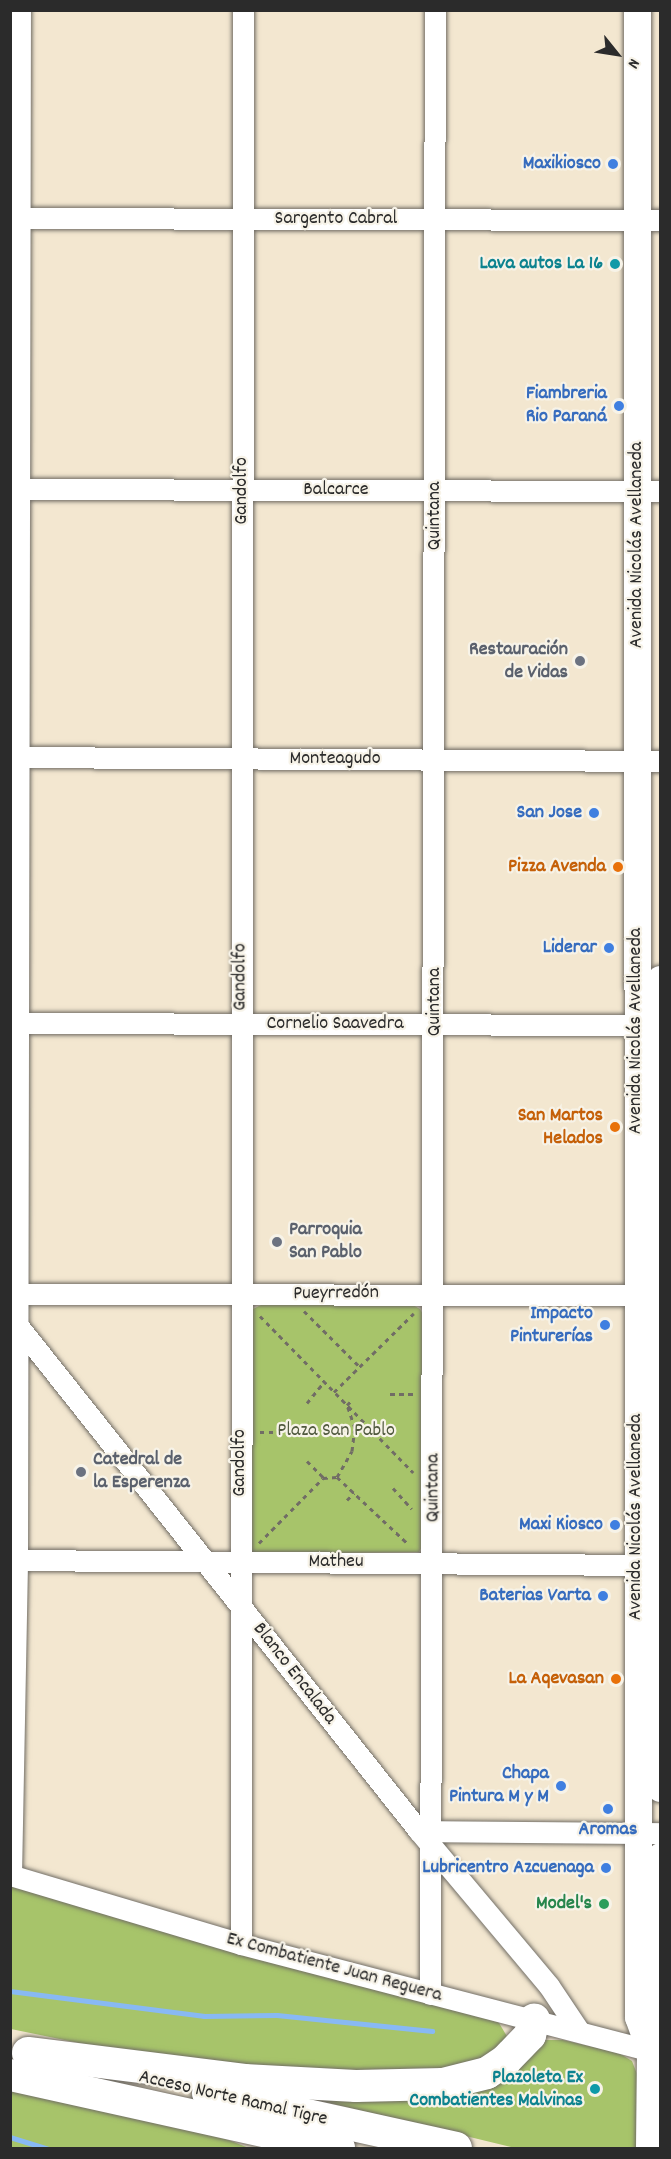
<!DOCTYPE html>
<meta charset="utf-8">
<style>
body{margin:0}
#map{position:relative;width:671px;height:2159px;overflow:hidden;background:#f3e7d0;font-family:Dekko,sans-serif}
div>[style]{position:absolute}
.green>*{inset:0;background:#a7c46a}
.stream>*{height:4.5px;margin:-2.25px;padding:0 2.25px;transform-origin:2.25px;border-radius:2.25px;background:#88b9f4}
.path>*{height:3px;margin-top:-1.5px;transform-origin:0;background:repeating-linear-gradient(90deg,#716d65 0 4.5px,transparent 0 9px)}
.roads{filter:drop-shadow(0 0 2px #716d65) drop-shadow(0 0 2px #716d65)}
.minor>*{height:21px;margin:-10.5px;padding:0 10.5px;transform-origin:10.5px;border-radius:10.5px;background:#fff}
.major>*{height:27px;margin:-13.5px;padding:0 13.5px;transform-origin:13.5px;border-radius:13.5px;background:#fff}
.highway>*{height:32px;margin:-16px;padding:0 16px;transform-origin:16px;border-radius:16px;background:#fff}
.dots>*{width:16px;height:16px;translate:-50% -50%;box-sizing:border-box;border:3px solid #f7f3e8;border-radius:50%}
span{translate:-50% -50%;white-space:nowrap;text-align:center;line-height:1.15;-webkit-text-stroke:4.5px #f7f3e8;paint-order:stroke}
.shop-label{font-size:20px;color:#366cbe;font-weight:700}
.right{translate:-100% -50%;text-align:right}
.street-label{font-size:20px;color:#2b2b2b}
.culture-label{font-size:20px;color:#0d838f;font-weight:700}
.worship-label{font-size:20px;color:#5b616d;font-weight:700}
.left{translate:0 -50%;text-align:left}
.food-label{font-size:20px;color:#c56008;font-weight:700}
.park-label{font-size:20px;color:#50593e}
.leisure-label{font-size:20px;color:#27864d;font-weight:700}
.frame{position:absolute;inset:0;border:12px solid #2b2b2b;pointer-events:none}
.north{position:absolute;left:587px;top:24px;width:60px;height:60px;-webkit-text-stroke:4px #f7f3e8;paint-order:stroke;rotate:120deg;font-size:16px;font-weight:700;line-height:24px;text-align:center;color:#2b2b2b}
.north::after{content:'';display:block;margin:auto;width:21px;height:27px;background:#2b2b2b;clip-path:polygon(50% 0,100% 100%,50% 72%,0 100%)}
</style>
<div id="map">
<div class="green">
<div style="clip-path:polygon(411px 1304px,420px 1309px,425px 1318px,424px 1543px,419px 1552px,256px 1554px,250px 1551px,248px 1318px,253px 1309px,261px 1305px)"></div>
<div style="clip-path:polygon(10px 1879px,496px 2018px,508px 2038px,491px 2059px,435px 2076px,273px 2067px,113px 2050px,11px 2029px)"></div>
<div style="clip-path:polygon(546px 2040px,563px 2040px,619px 2053px,632px 2061px,637px 2074px,636px 2148px,515px 2148px,284px 2092px,414px 2092px)"></div>
<div style="clip-path:polygon(11px 2087px,203px 2130px,249px 2148px,11px 2148px)"></div>
</div>
<div class="stream">
<div style="left:10px;top:1991px;width:196px;rotate:7.3deg"></div>
<div style="left:204px;top:2016px;width:73px;rotate:-0.8deg"></div>
<div style="left:277px;top:2015px;width:156px;rotate:5.9deg"></div>
<div style="left:10px;top:2137px;width:39px;rotate:17deg"></div>
</div>
<div class="path">
<div style="left:304px;top:1311px;width:79px;rotate:45deg"></div>
<div style="left:260px;top:1316px;width:219px;rotate:45.6deg"></div>
<div style="left:334px;top:1392px;width:112px;rotate:-44.6deg"></div>
<div style="left:390px;top:1394px;width:25px"></div>
<div style="left:307px;top:1403px;width:27px;rotate:-51deg"></div>
<div style="left:260px;top:1432px;width:13px"></div>
<div style="left:307px;top:1461px;width:23px;rotate:45deg"></div>
<div style="left:337px;top:1477px;width:30px;rotate:-60deg"></div>
<div style="left:352px;top:1451px;width:23px;rotate:-83deg"></div>
<div style="left:355px;top:1428px;width:24px;rotate:-109deg"></div>
<div style="left:347px;top:1405px;width:8px;rotate:-45deg"></div>
<div style="left:393px;top:1488px;width:28px;rotate:48deg"></div>
<div style="left:347px;top:1500px;width:10px;rotate:-45deg"></div>
<div style="left:259px;top:1543px;width:91px;rotate:-45.4deg"></div>
<div style="left:323px;top:1478px;width:14px;rotate:-4deg"></div>
<div style="left:337px;top:1477px;width:98px;rotate:43.3deg"></div>
</div>
<div class="roads">
<div class="minor">
<div style="left:10px;top:218px;width:650px;rotate:0.18deg"></div>
<div style="left:10px;top:489px;width:650px;rotate:0.18deg"></div>
<div style="left:10px;top:757px;width:650px;rotate:0.35deg"></div>
<div style="left:10px;top:1023px;width:641px;rotate:0.18deg"></div>
<div style="left:10px;top:1294px;width:641px;rotate:0.09deg"></div>
<div style="left:15px;top:1322px;width:650px;rotate:51.56deg"></div>
<div style="left:419px;top:1831px;width:202px;rotate:50deg"></div>
<div style="left:549px;top:1986px;width:54px;rotate:56.3deg"></div>
<div style="left:10px;top:1560px;width:641px;rotate:0.45deg"></div>
<div style="left:419px;top:1831px;width:241px;rotate:0.5deg"></div>
<div style="left:10px;top:1875px;width:241px;rotate:16.6deg"></div>
<div style="left:241px;top:1944px;width:433px;rotate:14.6deg"></div>
<div style="left:11px;top:1875px;width:315px;rotate:-88.9deg"></div>
<div style="left:17px;top:1560px;width:1550px;rotate:-89.89deg"></div>
<div style="left:241px;top:1944px;width:1934px;rotate:-89.94deg"></div>
<div style="left:430px;top:1994px;width:1984px;rotate:-89.86deg"></div>
</div>
<div class="major">
<div style="left:637px;top:10px;width:2007px;rotate:89.97deg"></div>
<div style="left:638px;top:2017px;width:35px;rotate:70deg"></div>
<div style="left:660px;top:979px;width:809px;rotate:90deg"></div>
<div style="left:649px;top:2148px;width:98px;rotate:-89.4deg"></div>
<div style="left:650px;top:2050px;width:34px;rotate:-75deg"></div>
<div style="left:659px;top:2017px;width:161px;rotate:-89.6deg"></div>
</div>
<div class="highway">
<div style="left:28px;top:2053px;width:218px;rotate:7.1deg"></div>
<div style="left:244px;top:2080px;width:112px;rotate:3.1deg"></div>
<div style="left:356px;top:2086px;width:87px;rotate:-1.3deg"></div>
<div style="left:443px;top:2084px;width:45px;rotate:-14deg"></div>
<div style="left:487px;top:2073px;width:22px;rotate:-34deg"></div>
<div style="left:505px;top:2061px;width:36px;rotate:-46deg"></div>
<div style="left:530px;top:2035px;width:16px;rotate:-75deg"></div>
<div style="left:10px;top:2075px;width:337px;rotate:12.5deg"></div>
<div style="left:208px;top:2093px;width:254px;rotate:12.5deg"></div>
</div>
</div>
<div class="dots">
<div style="left:613px;top:164px;background:#3f7fe0"></div>
<div style="left:615px;top:264px;background:#0f9aa8"></div>
<div style="left:619px;top:406px;background:#3f7fe0"></div>
<div style="left:580px;top:661px;background:#6b7280"></div>
<div style="left:594px;top:813px;background:#3f7fe0"></div>
<div style="left:618px;top:867px;background:#e8710a"></div>
<div style="left:609px;top:948px;background:#3f7fe0"></div>
<div style="left:615px;top:1127px;background:#e8710a"></div>
<div style="left:277px;top:1242px;background:#6b7280"></div>
<div style="left:605px;top:1325px;background:#3f7fe0"></div>
<div style="left:81px;top:1472px;background:#6b7280"></div>
<div style="left:615px;top:1525px;background:#3f7fe0"></div>
<div style="left:603px;top:1596px;background:#3f7fe0"></div>
<div style="left:616px;top:1679px;background:#e8710a"></div>
<div style="left:561px;top:1786px;background:#3f7fe0"></div>
<div style="left:608px;top:1809px;background:#3f7fe0"></div>
<div style="left:606px;top:1868px;background:#3f7fe0"></div>
<div style="left:604px;top:1904px;background:#2e9e5b"></div>
<div style="left:595px;top:2089px;background:#0f9aa8"></div>
</div>
<div class="shop-label">
<span class="right" style="left:601px;top:164px">Maxikiosco</span>
<span class="right" style="left:607px;top:406px">Fiambreria<br>Rio Paraná</span>
<span class="right" style="left:582px;top:813px">San Jose</span>
<span class="right" style="left:597px;top:948px">Liderar</span>
<span class="right" style="left:593px;top:1326px">Impacto<br>Pinturerías</span>
<span class="right" style="left:603px;top:1525px">Maxi Kiosco</span>
<span class="right" style="left:591px;top:1596px">Baterias Varta</span>
<span class="right" style="left:549px;top:1786px">Chapa<br>Pintura M y M</span>
<span style="left:608px;top:1830px">Aromas</span>
<span class="right" style="left:594px;top:1868px">Lubricentro Azcuenaga</span>
</div>
<div class="street-label">
<span style="left:336px;top:219px">Sargento Cabral</span>
<span style="left:336px;top:490px">Balcarce</span>
<span style="left:242px;top:491px;rotate:-90deg">Gandolfo</span>
<span style="left:435px;top:516px;rotate:-90deg">Quintana</span>
<span style="left:637px;top:545px;rotate:-90deg">Avenida Nicolás Avellaneda</span>
<span style="left:335px;top:759px">Monteagudo</span>
<span style="left:241px;top:977px;rotate:-90deg">Gandolfo</span>
<span style="left:435px;top:1002px;rotate:-90deg">Quintana</span>
<span style="left:335px;top:1024px">Cornelio Saavedra</span>
<span style="left:636px;top:1031px;rotate:-90deg">Avenida Nicolás Avellaneda</span>
<span style="left:336px;top:1294px;rotate:-1deg">Pueyrredón</span>
<span style="left:240px;top:1463px;rotate:-90deg">Gandolfo</span>
<span style="left:434px;top:1488px;rotate:-90deg">Quintana</span>
<span style="left:636px;top:1517px;rotate:-90deg">Avenida Nicolás Avellaneda</span>
<span style="left:336px;top:1562px">Matheu</span>
<span style="left:294px;top:1674px;rotate:52deg">Blanco Encalada</span>
<span style="left:334px;top:1968px;rotate:15deg">Ex Combatiente Juan Reguera</span>
<span style="left:233px;top:2099px;rotate:13deg">Acceso Norte Ramal Tigre</span>
</div>
<div class="culture-label">
<span class="right" style="left:603px;top:264px">Lava autos La 16</span>
<span class="right" style="left:583px;top:2090px">Plazoleta Ex<br>Combatientes Malvinas</span>
</div>
<div class="worship-label">
<span class="right" style="left:568px;top:662px">Restauración<br>de Vidas</span>
<span class="left" style="left:289px;top:1242px">Parroquia<br>San Pablo</span>
<span class="left" style="left:93px;top:1472px">Catedral de<br>la Esperenza</span>
</div>
<div class="food-label">
<span class="right" style="left:606px;top:867px">Pizza Avenda</span>
<span class="right" style="left:603px;top:1128px">San Martos<br>Helados</span>
<span class="right" style="left:604px;top:1679px">La Aqevasan</span>
</div>
<div class="park-label">
<span style="left:336px;top:1431px">Plaza San Pablo</span>
</div>
<div class="leisure-label">
<span class="right" style="left:592px;top:1904px">Model's</span>
</div>
<div class="frame"></div>
<div class="north">N</div>
</div>
